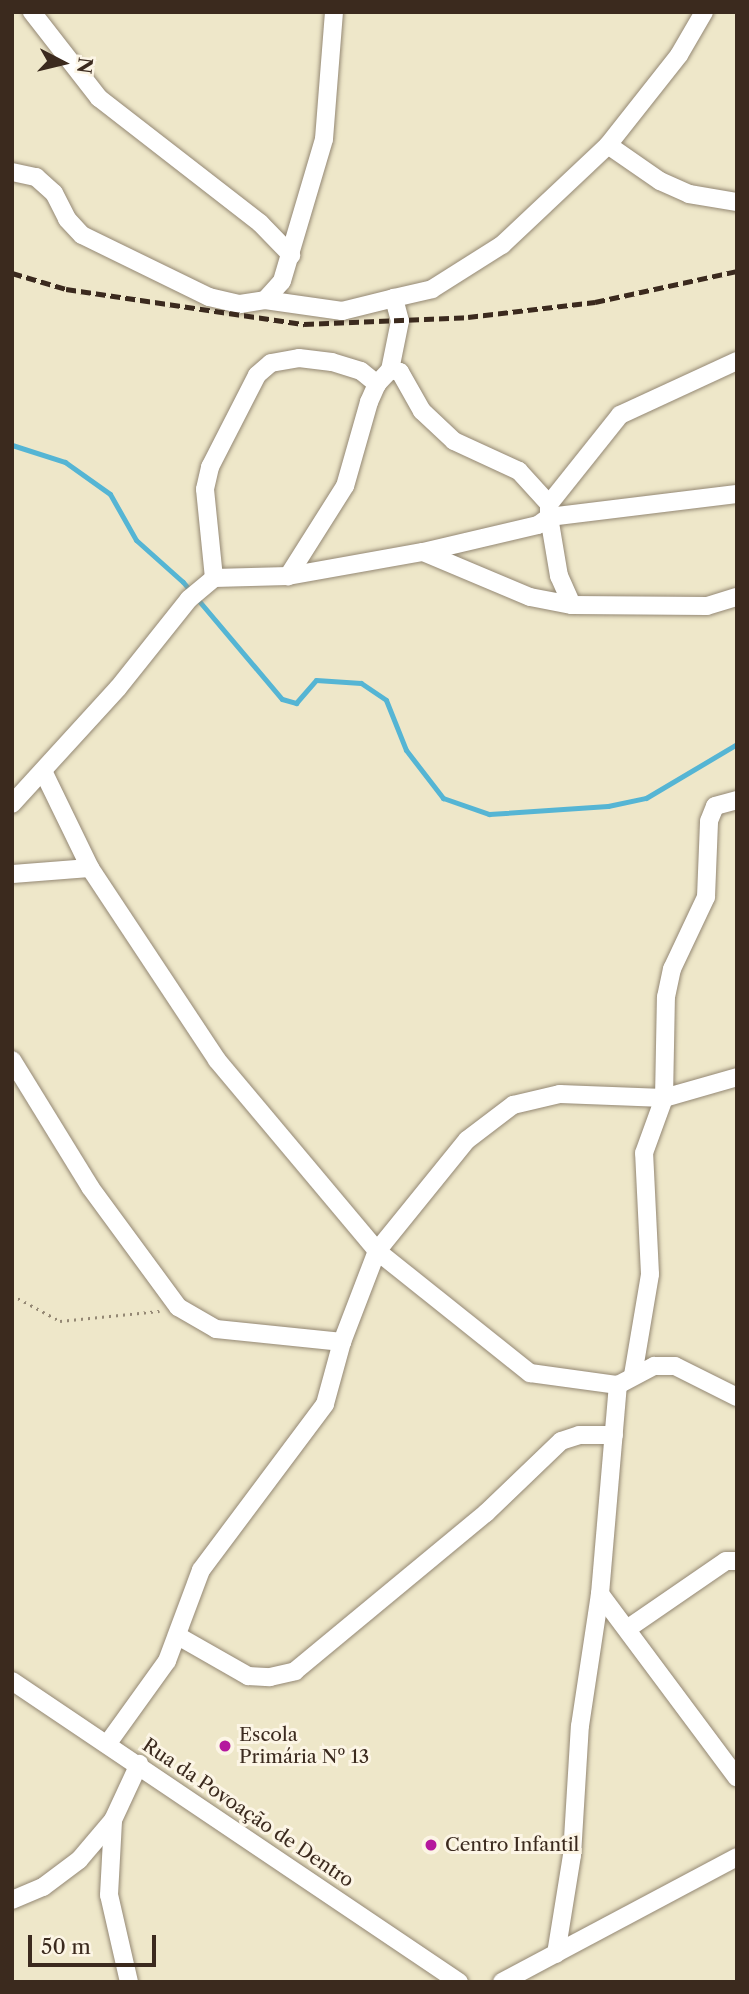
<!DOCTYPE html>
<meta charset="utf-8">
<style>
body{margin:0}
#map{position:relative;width:749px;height:1994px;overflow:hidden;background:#eee7c9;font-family:"Libre Caslon Text",serif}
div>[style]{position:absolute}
.stream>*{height:5px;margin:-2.5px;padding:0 2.5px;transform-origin:2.5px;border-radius:2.5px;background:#55b5d4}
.path>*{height:2.5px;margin-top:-1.25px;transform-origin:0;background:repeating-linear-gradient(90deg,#948874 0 2px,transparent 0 7px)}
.roads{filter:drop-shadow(0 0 2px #948874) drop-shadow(0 0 2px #948874)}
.minor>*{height:18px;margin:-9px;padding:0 9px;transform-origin:9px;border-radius:9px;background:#fff}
.rail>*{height:5px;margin-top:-2.5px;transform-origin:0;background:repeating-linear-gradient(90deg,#3b2a1e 0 10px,transparent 0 15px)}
.dots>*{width:19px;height:19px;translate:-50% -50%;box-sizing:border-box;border:4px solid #fcf5e5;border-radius:50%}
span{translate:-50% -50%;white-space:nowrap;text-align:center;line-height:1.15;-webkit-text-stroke:6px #fcf5e5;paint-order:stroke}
.poi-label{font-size:19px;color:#3b2a1e}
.left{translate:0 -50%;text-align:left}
.street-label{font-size:19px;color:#3b2a1e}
.frame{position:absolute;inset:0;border:14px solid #3b2a1e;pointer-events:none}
.north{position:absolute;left:28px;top:28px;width:70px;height:70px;-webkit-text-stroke:5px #fcf5e5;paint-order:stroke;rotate:97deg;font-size:19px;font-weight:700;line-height:28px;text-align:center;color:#3b2a1e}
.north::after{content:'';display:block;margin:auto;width:24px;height:32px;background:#3b2a1e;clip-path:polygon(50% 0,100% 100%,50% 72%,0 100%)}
.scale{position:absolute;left:28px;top:1935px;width:128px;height:32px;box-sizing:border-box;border:4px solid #3b2a1e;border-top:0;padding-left:9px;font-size:21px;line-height:24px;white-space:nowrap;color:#3b2a1e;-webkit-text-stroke:5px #fcf5e5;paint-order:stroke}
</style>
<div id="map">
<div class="stream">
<div style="left:12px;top:445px;width:56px;rotate:17.8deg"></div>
<div style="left:65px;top:462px;width:55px;rotate:35.4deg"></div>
<div style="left:110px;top:494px;width:53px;rotate:60.5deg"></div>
<div style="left:136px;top:540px;width:63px;rotate:41.8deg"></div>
<div style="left:183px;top:582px;width:153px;rotate:49.8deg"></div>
<div style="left:282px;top:699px;width:15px;rotate:16deg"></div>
<div style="left:296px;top:703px;width:30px;rotate:-49deg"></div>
<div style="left:316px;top:680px;width:45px;rotate:3.8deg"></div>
<div style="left:361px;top:683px;width:30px;rotate:34deg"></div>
<div style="left:386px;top:700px;width:54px;rotate:68.2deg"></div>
<div style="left:406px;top:750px;width:61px;rotate:52.4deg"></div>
<div style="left:443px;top:798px;width:49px;rotate:19.2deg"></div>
<div style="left:489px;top:814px;width:119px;rotate:-3.8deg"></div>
<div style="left:608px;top:806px;width:39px;rotate:-12deg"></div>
<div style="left:646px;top:798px;width:106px;rotate:-30.7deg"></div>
</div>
<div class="path">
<div style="left:12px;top:1295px;width:55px;rotate:28.4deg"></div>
<div style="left:60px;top:1321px;width:100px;rotate:-5.7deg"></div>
</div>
<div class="roads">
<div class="minor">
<div style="left:32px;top:12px;width:109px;rotate:52.1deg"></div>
<div style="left:99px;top:98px;width:204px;rotate:37.8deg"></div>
<div style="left:260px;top:223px;width:45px;rotate:45.9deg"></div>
<div style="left:608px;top:145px;width:63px;rotate:34.7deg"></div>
<div style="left:660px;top:181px;width:32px;rotate:24deg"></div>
<div style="left:689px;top:194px;width:49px;rotate:9.5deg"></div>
<div style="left:12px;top:172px;width:25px;rotate:12deg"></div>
<div style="left:36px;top:177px;width:24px;rotate:42deg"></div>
<div style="left:54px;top:193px;width:29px;rotate:63deg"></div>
<div style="left:67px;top:219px;width:22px;rotate:47deg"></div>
<div style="left:82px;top:235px;width:141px;rotate:26deg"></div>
<div style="left:209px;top:297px;width:32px;rotate:13deg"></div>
<div style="left:240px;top:304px;width:25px;rotate:-9deg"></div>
<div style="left:265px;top:300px;width:78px;rotate:8.1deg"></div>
<div style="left:342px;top:311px;width:54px;rotate:-14deg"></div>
<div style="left:265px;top:300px;width:25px;rotate:-48deg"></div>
<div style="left:282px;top:281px;width:148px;rotate:-73.5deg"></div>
<div style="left:324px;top:139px;width:127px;rotate:-85.5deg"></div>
<div style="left:390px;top:370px;width:50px;rotate:-78.5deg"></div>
<div style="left:400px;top:321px;width:24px;rotate:-105deg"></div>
<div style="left:394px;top:298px;width:39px;rotate:-13deg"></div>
<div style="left:432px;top:289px;width:83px;rotate:-32.2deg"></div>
<div style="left:502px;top:245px;width:146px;rotate:-43.3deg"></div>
<div style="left:608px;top:145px;width:115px;rotate:-51.7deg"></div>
<div style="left:679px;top:55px;width:50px;rotate:-59.8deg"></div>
<div style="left:549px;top:504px;width:114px;rotate:-51.4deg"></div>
<div style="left:620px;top:415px;width:129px;rotate:-24.8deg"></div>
<div style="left:423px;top:552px;width:116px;rotate:22.8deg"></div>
<div style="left:530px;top:597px;width:43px;rotate:10.8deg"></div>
<div style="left:572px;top:605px;width:135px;rotate:0.4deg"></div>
<div style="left:707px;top:606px;width:31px;rotate:-17deg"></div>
<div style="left:214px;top:578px;width:89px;rotate:-95.8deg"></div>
<div style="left:205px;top:489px;width:23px;rotate:-77deg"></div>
<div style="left:210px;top:467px;width:103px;rotate:-62.9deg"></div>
<div style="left:257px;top:375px;width:18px;rotate:-41deg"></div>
<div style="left:271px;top:363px;width:28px;rotate:-10deg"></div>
<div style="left:299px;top:358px;width:33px;rotate:7deg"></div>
<div style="left:332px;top:362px;width:30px;rotate:17deg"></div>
<div style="left:361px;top:371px;width:21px;rotate:39deg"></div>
<div style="left:572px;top:605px;width:32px;rotate:-114deg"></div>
<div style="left:559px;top:576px;width:60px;rotate:-99.6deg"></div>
<div style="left:549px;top:517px;width:189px;rotate:-7deg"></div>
<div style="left:43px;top:771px;width:108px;rotate:64.1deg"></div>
<div style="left:90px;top:868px;width:230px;rotate:56.5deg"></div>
<div style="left:217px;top:1060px;width:249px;rotate:50deg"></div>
<div style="left:377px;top:1251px;width:196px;rotate:38.6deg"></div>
<div style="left:530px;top:1373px;width:89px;rotate:7.8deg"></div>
<div style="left:618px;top:1385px;width:41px;rotate:-27.8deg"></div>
<div style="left:654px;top:1366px;width:21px"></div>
<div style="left:675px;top:1366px;width:69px;rotate:26.6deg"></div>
<div style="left:12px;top:804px;width:157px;rotate:-47.6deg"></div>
<div style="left:118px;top:688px;width:114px;rotate:-51.4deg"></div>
<div style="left:189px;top:599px;width:33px;rotate:-40deg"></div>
<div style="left:214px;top:578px;width:74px;rotate:-1.5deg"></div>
<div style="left:288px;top:576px;width:137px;rotate:-10.1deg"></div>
<div style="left:423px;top:552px;width:118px;rotate:-13.2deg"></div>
<div style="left:538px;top:525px;width:14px;rotate:-36deg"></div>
<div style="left:549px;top:517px;width:13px;rotate:-90deg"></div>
<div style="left:549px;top:504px;width:45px;rotate:-132.3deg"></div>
<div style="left:519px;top:471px;width:72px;rotate:-155.2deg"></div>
<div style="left:454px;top:441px;width:44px;rotate:-136.8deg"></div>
<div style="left:422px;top:411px;width:45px;rotate:-119.4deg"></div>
<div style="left:400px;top:372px;width:10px;rotate:-169deg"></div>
<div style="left:390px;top:370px;width:19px;rotate:133deg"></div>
<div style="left:377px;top:384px;width:20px;rotate:114deg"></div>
<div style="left:369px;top:402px;width:87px;rotate:105.9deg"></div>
<div style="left:345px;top:486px;width:107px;rotate:122.3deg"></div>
<div style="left:12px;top:874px;width:78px;rotate:-4.4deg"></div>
<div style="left:12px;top:1060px;width:149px;rotate:58.4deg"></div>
<div style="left:90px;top:1187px;width:149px;rotate:53.7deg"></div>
<div style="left:178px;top:1307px;width:44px;rotate:30.1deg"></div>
<div style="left:216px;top:1329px;width:127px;rotate:5.9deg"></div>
<div style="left:342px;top:1342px;width:97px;rotate:-69deg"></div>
<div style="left:377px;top:1251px;width:143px;rotate:-51deg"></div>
<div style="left:467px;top:1140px;width:58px;rotate:-37.3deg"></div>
<div style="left:513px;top:1105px;width:48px;rotate:-13.2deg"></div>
<div style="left:560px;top:1094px;width:104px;rotate:2.2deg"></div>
<div style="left:664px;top:1098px;width:76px;rotate:-16deg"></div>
<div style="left:633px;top:1375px;width:102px;rotate:-80.4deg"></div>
<div style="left:650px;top:1274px;width:121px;rotate:-92.8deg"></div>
<div style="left:644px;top:1153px;width:59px;rotate:-70deg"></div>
<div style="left:664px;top:1098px;width:101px;rotate:-88.9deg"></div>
<div style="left:666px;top:997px;width:29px;rotate:-78deg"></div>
<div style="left:672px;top:969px;width:80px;rotate:-64.7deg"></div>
<div style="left:706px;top:897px;width:76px;rotate:-87.7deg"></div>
<div style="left:709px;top:821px;width:16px;rotate:-68deg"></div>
<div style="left:715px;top:806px;width:23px;rotate:-15deg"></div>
<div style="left:600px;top:1594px;width:229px;rotate:53.3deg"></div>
<div style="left:627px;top:1629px;width:120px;rotate:-34.5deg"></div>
<div style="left:726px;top:1561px;width:11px"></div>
<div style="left:178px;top:1636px;width:81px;rotate:29.7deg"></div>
<div style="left:248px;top:1676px;width:22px;rotate:3deg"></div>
<div style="left:270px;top:1677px;width:26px;rotate:-13deg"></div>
<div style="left:295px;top:1671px;width:248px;rotate:-39.6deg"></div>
<div style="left:486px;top:1513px;width:104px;rotate:-43.8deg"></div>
<div style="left:561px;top:1441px;width:19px;rotate:-18deg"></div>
<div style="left:579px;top:1435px;width:35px"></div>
<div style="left:12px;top:1681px;width:539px;rotate:33.96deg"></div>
<div style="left:108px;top:1743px;width:101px;rotate:-54.3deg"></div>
<div style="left:167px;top:1661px;width:97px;rotate:-69.5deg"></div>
<div style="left:201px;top:1570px;width:207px;rotate:-53.2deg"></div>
<div style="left:325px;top:1404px;width:64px;rotate:-74.7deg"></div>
<div style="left:12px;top:1900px;width:34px;rotate:-23deg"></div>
<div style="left:43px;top:1887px;width:45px;rotate:-36.9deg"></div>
<div style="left:79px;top:1860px;width:52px;rotate:-49.6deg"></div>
<div style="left:556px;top:1954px;width:100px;rotate:-80.8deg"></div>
<div style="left:572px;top:1855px;width:129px;rotate:-86.5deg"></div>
<div style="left:580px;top:1726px;width:134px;rotate:-81.4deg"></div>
<div style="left:600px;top:1594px;width:210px;rotate:-85.1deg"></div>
<div style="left:129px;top:1982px;width:89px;rotate:-102.9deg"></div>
<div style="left:109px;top:1895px;width:75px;rotate:-86.9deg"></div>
<div style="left:113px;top:1820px;width:62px;rotate:-65.1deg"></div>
<div style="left:502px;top:1982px;width:266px;rotate:-28deg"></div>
</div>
</div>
<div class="rail">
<div style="left:12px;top:273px;width:56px;rotate:16.5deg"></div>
<div style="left:66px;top:289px;width:241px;rotate:8.4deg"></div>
<div style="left:304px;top:324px;width:164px;rotate:-2.4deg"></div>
<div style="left:468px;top:317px;width:128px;rotate:-6.7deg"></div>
<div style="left:595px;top:302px;width:145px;rotate:-12.3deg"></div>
</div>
<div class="dots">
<div style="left:225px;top:1746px;background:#b5179e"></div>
<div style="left:431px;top:1845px;background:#b5179e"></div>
</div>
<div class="poi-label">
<span class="left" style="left:239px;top:1746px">Escola<br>Primária Nº 13</span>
<span class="left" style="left:445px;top:1845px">Centro Infantil</span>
</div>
<div class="street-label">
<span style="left:248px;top:1813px;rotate:34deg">Rua da Povoação de Dentro</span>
</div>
<div class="frame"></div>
<div class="north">N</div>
<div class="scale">50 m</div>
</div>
